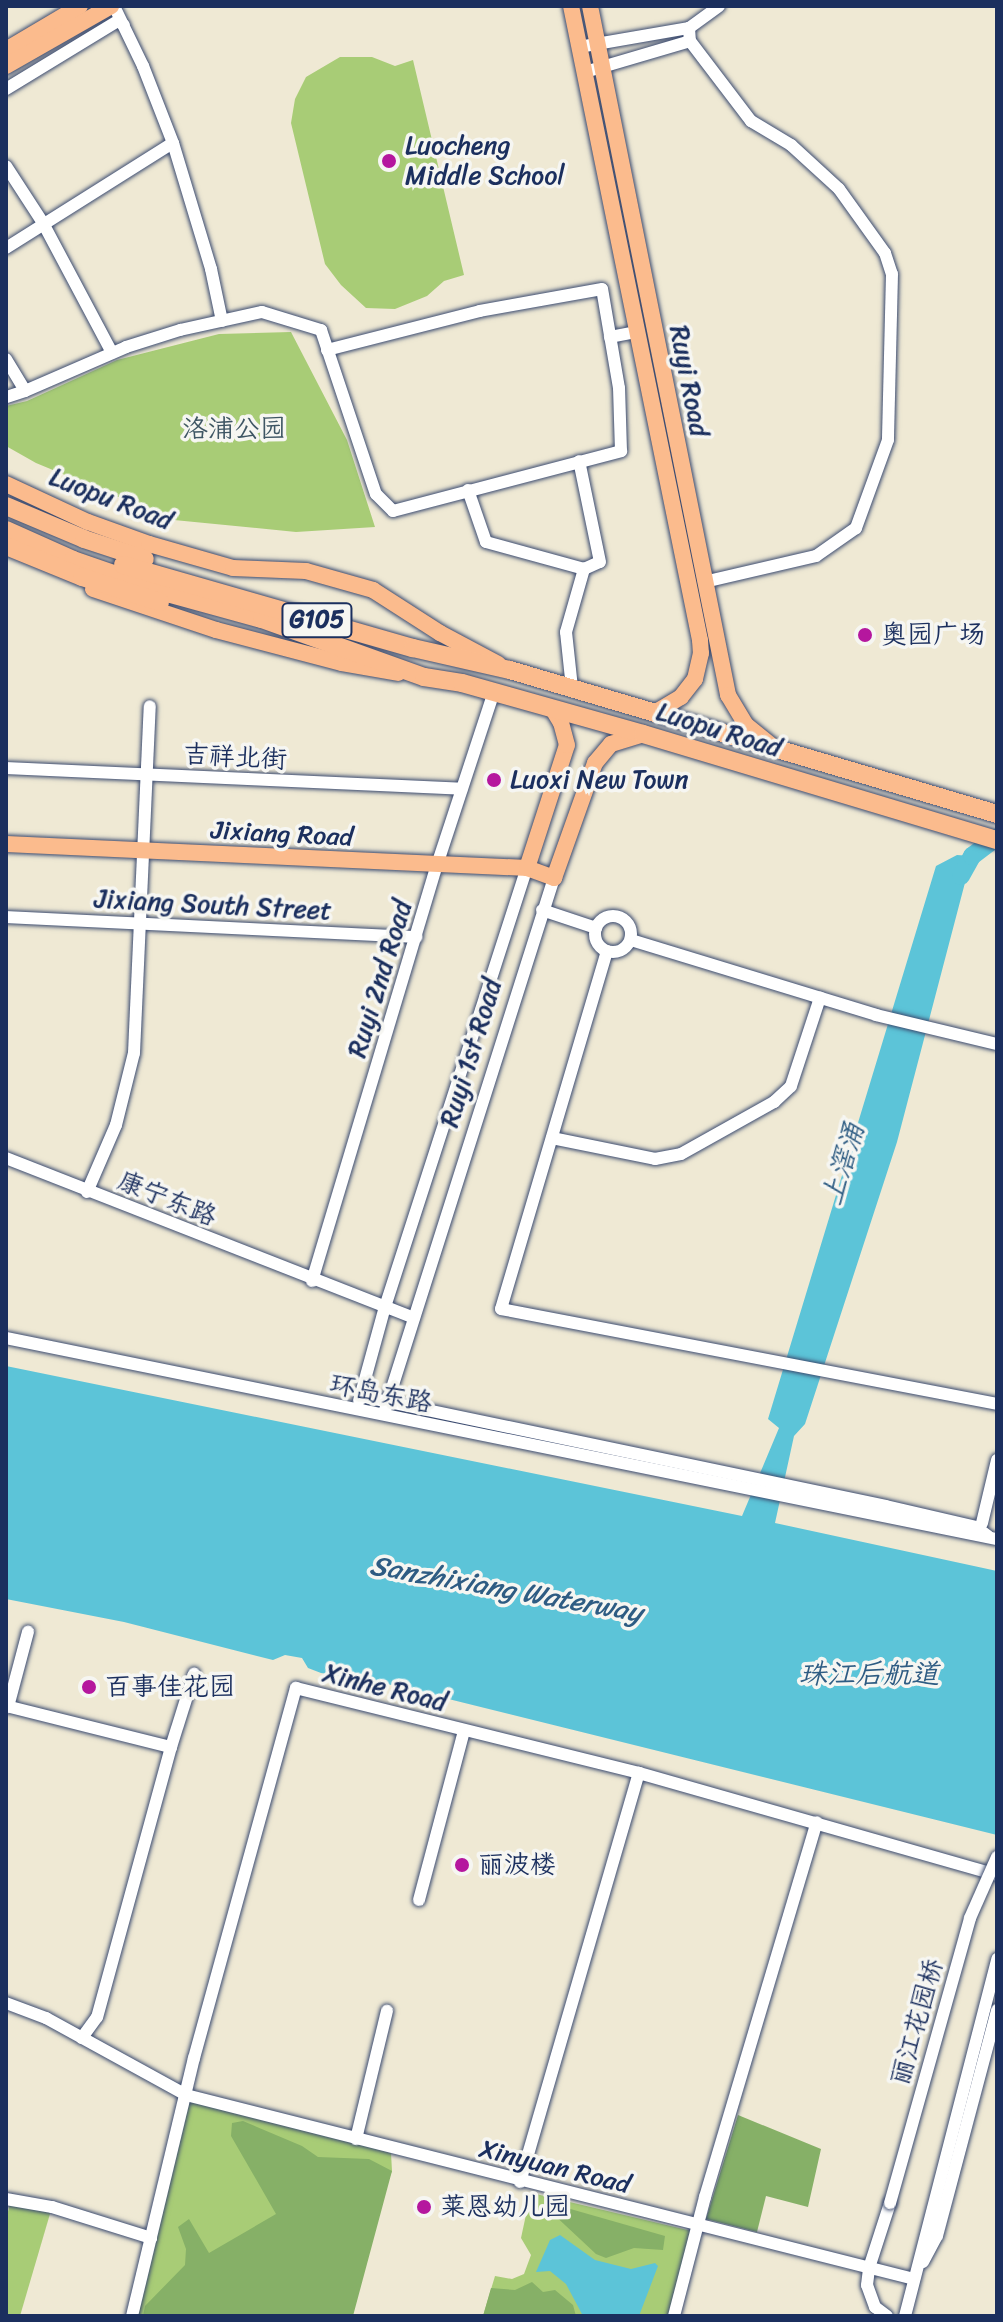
<!DOCTYPE html>
<meta charset="utf-8">
<style>
body{margin:0}
#map{position:relative;width:1003px;height:2322px;overflow:hidden;background:#efe9d4;font-family:Sriracha,"LXGW WenKai TC",sans-serif}
div>[style]{position:absolute}
.green>*{inset:0;background:#a8cc76}
.forest>*{inset:0;background:#86b067}
.water>*{inset:0;background:#5cc4d8}
.river>*{height:18px;margin:-9px;padding:0 9px;transform-origin:9px;border-radius:9px;background:#5cc4d8}
.roads{filter:drop-shadow(0 0 2px #3b4b70) drop-shadow(0 0 2px #3b4b70)}
.minor>*{height:12px;margin:-6px;padding:0 6px;transform-origin:6px;border-radius:6px;background:#fff}
.minor>.ring{margin:-6px;padding:0;box-sizing:content-box;background:none;border:12px solid #fff;border-radius:50%}
.major>*{height:16px;margin:-8px;padding:0 8px;transform-origin:8px;border-radius:8px;background:#fbbb8d}
.highway>*{height:18px;margin:-9px;padding:0 9px;transform-origin:9px;border-radius:9px;background:#fbbb8d}
.bridges{filter:drop-shadow(0 0 2px #3b4b70) drop-shadow(0 0 2px #3b4b70)}
.minor-bridge>*{height:12px;margin:-6px;padding:0 6px;transform-origin:6px;border-radius:6px;background:#fff}
.dots>*{width:22px;height:22px;translate:-50% -50%;box-sizing:border-box;border:4px solid #f6f6f2;border-radius:50%}
span{translate:-50% -50%;white-space:nowrap;text-align:center;line-height:1.15;-webkit-text-stroke:7px #f6f6f2;paint-order:stroke}
.shield-label span{padding:2px 6px;background:#f6f6f2;border:2px solid;border-radius:6px;-webkit-text-stroke-width:0}
.shield-label{font-size:24px;color:#1b2f5e;font-weight:700}
.poi-label{font-size:26px;color:#1b2f5e}
.left{translate:0 -50%;text-align:left}
.street-label{font-size:26px;color:#1b2f5e}
.park-label{font-size:26px;color:#3e5664}
.water-label{font-size:28px;color:#2e5c83;font-style:italic}
.frame{position:absolute;inset:0;border:8px solid #1b2f5e;pointer-events:none}
</style>
<div id="map">
<div class="green">
<div style="clip-path:polygon(340px 57px,372px 57px,395px 66px,413px 60px,464px 275px,444px 281px,427px 296px,395px 309px,366px 308px,341px 285px,325px 264px,291px 123px,295px 99px,306px 77px)"></div>
<div style="clip-path:polygon(291px 332px,347px 440px,375px 527px,296px 532px,174px 520px,36px 463px,6px 446px,6px 406px,27px 401px,117px 360px,219px 334px)"></div>
<div style="clip-path:polygon(185px 2096px,391px 2153px,392px 2171px,372px 2224px,352px 2316px,132px 2316px)"></div>
<div style="clip-path:polygon(536px 2194px,696px 2232px,674px 2316px,483px 2316px,495px 2276px,512px 2279px,524px 2274px,531px 2255px,521px 2238px,527px 2210px)"></div>
<div style="clip-path:polygon(11px 2200px,52px 2207px,20px 2316px,6px 2316px,6px 2219px)"></div>
</div>
<div class="forest">
<div style="clip-path:polygon(738px 2115px,821px 2149px,808px 2207px,766px 2196px,757px 2232px,706px 2219px)"></div>
<div style="clip-path:polygon(243px 2121px,302px 2146px,318px 2157px,369px 2159px,392px 2171px,353px 2316px,143px 2316px,145px 2306px,185px 2265px,186px 2249px,178px 2227px,189px 2219px,209px 2253px,276px 2214px,231px 2136px,232px 2123px)"></div>
<div style="clip-path:polygon(560px 2206px,665px 2236px,663px 2250px,634px 2248px,606px 2258px,596px 2254px,550px 2211px)"></div>
<div style="clip-path:polygon(532px 2282px,543px 2292px,555px 2290px,573px 2305px,576px 2316px,483px 2316px,491px 2288px,515px 2290px)"></div>
</div>
<div class="water">
<div style="clip-path:polygon(957px 855px,972px 856px,897px 1142px,805px 1424px,794px 1436px,775px 1523px,997px 1571px,997px 1835px,392px 1685px,321px 1673px,308px 1668px,302px 1658px,285px 1655px,273px 1660px,124px 1622px,6px 1599px,6px 1366px,742px 1516px,779px 1428px,768px 1419px,936px 866px)"></div>
<div style="clip-path:polygon(560px 2235px,595px 2260px,631px 2269px,655px 2263px,658px 2266px,639px 2316px,583px 2316px,566px 2284px,550px 2271px,536px 2272px,550px 2240px)"></div>
</div>
<div class="river">
<div style="left:961px;top:876px;width:23px;rotate:-61deg"></div>
<div style="left:972px;top:856px;width:31px;rotate:-37deg"></div>
</div>
<div class="roads">
<div class="minor">
<div style="left:114px;top:6px;width:67px;rotate:64.2deg"></div>
<div style="left:143px;top:66px;width:83px;rotate:68.7deg"></div>
<div style="left:173px;top:143px;width:132px;rotate:73.2deg"></div>
<div style="left:211px;top:269px;width:53px;rotate:78.1deg"></div>
<div style="left:689px;top:28px;width:13px;rotate:86deg"></div>
<div style="left:690px;top:41px;width:101px;rotate:52.7deg"></div>
<div style="left:751px;top:121px;width:47px;rotate:31deg"></div>
<div style="left:791px;top:145px;width:65px;rotate:42.5deg"></div>
<div style="left:839px;top:189px;width:79px;rotate:54.3deg"></div>
<div style="left:885px;top:253px;width:22px;rotate:72deg"></div>
<div style="left:892px;top:274px;width:166px;rotate:91.4deg"></div>
<div style="left:888px;top:440px;width:94px;rotate:110deg"></div>
<div style="left:856px;top:528px;width:49px;rotate:145deg"></div>
<div style="left:816px;top:556px;width:115px;rotate:166.9deg"></div>
<div style="left:579px;top:47px;width:112px;rotate:-9.8deg"></div>
<div style="left:689px;top:28px;width:37px;rotate:-36deg"></div>
<div style="left:585px;top:72px;width:109px;rotate:-16.4deg"></div>
<div style="left:6px;top:89px;width:131px;rotate:-31.3deg"></div>
<div style="left:118px;top:21px;width:7px;rotate:34deg"></div>
<div style="left:6px;top:166px;width:68px;rotate:57deg"></div>
<div style="left:43px;top:223px;width:147px;rotate:62deg"></div>
<div style="left:6px;top:248px;width:197px;rotate:-32.2deg"></div>
<div style="left:610px;top:337px;width:25px;rotate:-11deg"></div>
<div style="left:6px;top:359px;width:37px;rotate:59deg"></div>
<div style="left:25px;top:391px;width:20px;rotate:162deg"></div>
<div style="left:25px;top:391px;width:110px;rotate:-23.5deg"></div>
<div style="left:126px;top:347px;width:57px;rotate:-17.5deg"></div>
<div style="left:180px;top:330px;width:84px;rotate:-12.4deg"></div>
<div style="left:262px;top:312px;width:62px;rotate:17deg"></div>
<div style="left:321px;top:330px;width:173px;rotate:71.5deg"></div>
<div style="left:376px;top:494px;width:24px;rotate:45deg"></div>
<div style="left:393px;top:511px;width:236px;rotate:-14.7deg"></div>
<div style="left:621px;top:451px;width:63px;rotate:-91.8deg"></div>
<div style="left:619px;top:388px;width:100px;rotate:-99.7deg"></div>
<div style="left:602px;top:289px;width:124px;rotate:169.8deg"></div>
<div style="left:480px;top:311px;width:158px;rotate:165.7deg"></div>
<div style="left:468px;top:490px;width:55px;rotate:70.9deg"></div>
<div style="left:486px;top:542px;width:102px;rotate:15.4deg"></div>
<div style="left:584px;top:569px;width:17px;rotate:-24deg"></div>
<div style="left:600px;top:562px;width:103px;rotate:-101.7deg"></div>
<div style="left:572px;top:688px;width:56px;rotate:-96.1deg"></div>
<div style="left:566px;top:632px;width:66px;rotate:-74.1deg"></div>
<div style="left:6px;top:768px;width:456px;rotate:2.6deg"></div>
<div style="left:542px;top:910px;width:57px;rotate:18.4deg"></div>
<div class="ring" style="left:595px;top:916px;width:24px;height:24px"></div>
<div style="left:6px;top:917px;width:411px;rotate:2.8deg"></div>
<div style="left:631px;top:940px;width:256px;rotate:17deg"></div>
<div style="left:876px;top:1015px;width:124px;rotate:13.5deg"></div>
<div style="left:607px;top:951px;width:373px;rotate:106.5deg"></div>
<div style="left:501px;top:1309px;width:505px;rotate:10.84deg"></div>
<div style="left:552px;top:1138px;width:105px;rotate:11.5deg"></div>
<div style="left:655px;top:1159px;width:26px;rotate:-11deg"></div>
<div style="left:681px;top:1154px;width:107px;rotate:-29.2deg"></div>
<div style="left:774px;top:1102px;width:23px;rotate:-43deg"></div>
<div style="left:791px;top:1086px;width:93px;rotate:-71.8deg"></div>
<div style="left:6px;top:1158px;width:438px;rotate:21.4deg"></div>
<div style="left:87px;top:1192px;width:73px;rotate:-66.6deg"></div>
<div style="left:116px;top:1125px;width:74px;rotate:-76deg"></div>
<div style="left:134px;top:1053px;width:347px;rotate:-87.4deg"></div>
<div style="left:312px;top:1281px;width:434px;rotate:-73.3deg"></div>
<div style="left:437px;top:865px;width:182px;rotate:-71.8deg"></div>
<div style="left:6px;top:1338px;width:1011px;rotate:11.47deg"></div>
<div style="left:360px;top:1396px;width:537px;rotate:11.81deg"></div>
<div style="left:886px;top:1506px;width:92px;rotate:13.1deg"></div>
<div style="left:976px;top:1527px;width:15px;rotate:37deg"></div>
<div style="left:359px;top:1401px;width:94px;rotate:-74.6deg"></div>
<div style="left:384px;top:1310px;width:465px;rotate:-72.1deg"></div>
<div style="left:385px;top:1410px;width:558px;rotate:-72.38deg"></div>
<div style="left:982px;top:1523px;width:65px;rotate:-76.6deg"></div>
<div style="left:6px;top:1706px;width:170px;rotate:14deg"></div>
<div style="left:171px;top:1747px;width:280px;rotate:105.3deg"></div>
<div style="left:97px;top:2017px;width:26px;rotate:126deg"></div>
<div style="left:8px;top:1707px;width:78px;rotate:-75.1deg"></div>
<div style="left:171px;top:1747px;width:77px;rotate:-72.5deg"></div>
<div style="left:419px;top:1900px;width:175px;rotate:-75.1deg"></div>
<div style="left:6px;top:2003px;width:43px;rotate:20.6deg"></div>
<div style="left:46px;top:2018px;width:160px;rotate:28.8deg"></div>
<div style="left:186px;top:2095px;width:751px;rotate:14.18deg"></div>
<div style="left:356px;top:2139px;width:132px;rotate:-76.4deg"></div>
<div style="left:520px;top:2182px;width:426px;rotate:-73.8deg"></div>
<div style="left:6px;top:2199px;width:47px;rotate:9.9deg"></div>
<div style="left:52px;top:2207px;width:104px;rotate:17.4deg"></div>
<div style="left:923px;top:2262px;width:30px;rotate:-62deg"></div>
<div style="left:937px;top:2236px;width:234px;rotate:-75.1deg"></div>
<div style="left:132px;top:2316px;width:265px;rotate:-76.5deg"></div>
<div style="left:194px;top:2058px;width:384px;rotate:-74.6deg"></div>
<div style="left:296px;top:1688px;width:353px;rotate:13.9deg"></div>
<div style="left:639px;top:1773px;width:372px;rotate:15.9deg"></div>
<div style="left:674px;top:2316px;width:123px;rotate:-75.4deg"></div>
<div style="left:705px;top:2197px;width:391px;rotate:-73.4deg"></div>
<div style="left:887px;top:2316px;width:15px;rotate:-143deg"></div>
<div style="left:875px;top:2307px;width:23px;rotate:-110deg"></div>
<div style="left:867px;top:2285px;width:17px;rotate:-83deg"></div>
<div style="left:869px;top:2268px;width:68px;rotate:-72.1deg"></div>
<div style="left:905px;top:2316px;width:369px;rotate:-75.5deg"></div>
</div>
<div class="major">
<div style="left:571px;top:6px;width:647px;rotate:78.5deg"></div>
<div style="left:700px;top:640px;width:13px;rotate:86deg"></div>
<div style="left:701px;top:653px;width:27px;rotate:103deg"></div>
<div style="left:695px;top:679px;width:23px;rotate:128deg"></div>
<div style="left:681px;top:697px;width:31px;rotate:149deg"></div>
<div style="left:590px;top:6px;width:703px;rotate:78.67deg"></div>
<div style="left:728px;top:695px;width:35px;rotate:59deg"></div>
<div style="left:746px;top:725px;width:35px;rotate:39deg"></div>
<div style="left:6px;top:50px;width:86px;rotate:-30.7deg"></div>
<div style="left:6px;top:66px;width:121px;rotate:-29.7deg"></div>
<div style="left:6px;top:484px;width:90px;rotate:24.9deg"></div>
<div style="left:88px;top:522px;width:65px;rotate:19.8deg"></div>
<div style="left:149px;top:544px;width:87px;rotate:15.9deg"></div>
<div style="left:233px;top:568px;width:73px;rotate:2.4deg"></div>
<div style="left:306px;top:571px;width:70px;rotate:15.8deg"></div>
<div style="left:373px;top:590px;width:80px;rotate:32.7deg"></div>
<div style="left:440px;top:633px;width:66px;rotate:28.1deg"></div>
<div style="left:93px;top:589px;width:130px;rotate:18.4deg"></div>
<div style="left:216px;top:630px;width:130px;rotate:14.7deg"></div>
<div style="left:342px;top:663px;width:57px;rotate:10.1deg"></div>
<div style="left:6px;top:844px;width:522px;rotate:2.64deg"></div>
<div style="left:527px;top:868px;width:29px;rotate:20deg"></div>
<div style="left:554px;top:878px;width:122px;rotate:-70.4deg"></div>
<div style="left:595px;top:763px;width:25px;rotate:-50deg"></div>
<div style="left:611px;top:744px;width:34px;rotate:-17deg"></div>
<div style="left:527px;top:868px;width:129px;rotate:-72deg"></div>
<div style="left:567px;top:745px;width:23px;rotate:-105deg"></div>
<div style="left:561px;top:723px;width:17px;rotate:-121deg"></div>
</div>
<div class="highway">
<div style="left:6px;top:506px;width:85px;rotate:22.9deg"></div>
<div style="left:84px;top:539px;width:64px;rotate:18.2deg"></div>
<div style="left:6px;top:530px;width:73px;rotate:24.1deg"></div>
<div style="left:73px;top:560px;width:104px;rotate:19.1deg"></div>
<div style="left:171px;top:594px;width:94px;rotate:15.4deg"></div>
<div style="left:262px;top:619px;width:172px;rotate:19.7deg"></div>
<div style="left:424px;top:677px;width:38px;rotate:9deg"></div>
<div style="left:462px;top:683px;width:188px;rotate:15.7deg"></div>
<div style="left:643px;top:734px;width:370px;rotate:16.7deg"></div>
<div style="left:6px;top:546px;width:82px;rotate:22.2deg"></div>
<div style="left:82px;top:577px;width:82px;rotate:17.8deg"></div>
<div style="left:123px;top:565px;width:302px;rotate:16deg"></div>
<div style="left:413px;top:648px;width:99px;rotate:12.8deg"></div>
<div style="left:510px;top:670px;width:508px;rotate:16.47deg"></div>
</div>
</div>
<div class="bridges">
<div class="minor-bridge">
<div style="left:890px;top:2203px;width:296px;rotate:-74.3deg"></div>
<div style="left:970px;top:1918px;width:67px;rotate:-66.1deg"></div>
</div>
</div>
<div class="dots">
<div style="left:389px;top:161px;background:#b5179e"></div>
<div style="left:865px;top:635px;background:#b5179e"></div>
<div style="left:494px;top:780px;background:#b5179e"></div>
<div style="left:89px;top:1687px;background:#b5179e"></div>
<div style="left:462px;top:1865px;background:#b5179e"></div>
<div style="left:424px;top:2207px;background:#b5179e"></div>
</div>
<div class="shield-label">
<span style="left:317px;top:620px">G105</span>
</div>
<div class="poi-label">
<span class="left" style="left:405px;top:161px">Luocheng<br>Middle School</span>
<span class="left" style="left:881px;top:635px">奥园广场</span>
<span class="left" style="left:510px;top:780px">Luoxi New Town</span>
<span class="left" style="left:105px;top:1687px">百事佳花园</span>
<span class="left" style="left:478px;top:1865px">丽波楼</span>
<span class="left" style="left:440px;top:2207px">莱恩幼儿园</span>
</div>
<div class="street-label">
<span style="left:689px;top:381px;rotate:79deg">Ruyi Road</span>
<span style="left:111px;top:499px;rotate:21deg">Luopu Road</span>
<span style="left:719px;top:730px;rotate:17deg">Luopu Road</span>
<span style="left:235px;top:757px;rotate:3deg">吉祥北街</span>
<span style="left:282px;top:834px;rotate:3deg">Jixiang Road</span>
<span style="left:213px;top:905px;rotate:3deg">Jixiang South Street</span>
<span style="left:380px;top:979px;rotate:-73deg">Ruyi 2nd Road</span>
<span style="left:471px;top:1053px;rotate:-73deg">Ruyi 1st Road</span>
<span style="left:167px;top:1199px;rotate:22deg">康宁东路</span>
<span style="left:381px;top:1394px;rotate:11deg">环岛东路</span>
<span style="left:385px;top:1688px;rotate:14deg">Xinhe Road</span>
<span style="left:917px;top:2022px;rotate:-74deg">丽江花园桥</span>
<span style="left:555px;top:2167px;rotate:14deg">Xinyuan Road</span>
</div>
<div class="park-label">
<span style="left:234px;top:429px">洛浦公园</span>
</div>
<div class="water-label">
<span style="left:843px;top:1164px;rotate:-73deg">上滘涌</span>
<span style="left:506px;top:1589px;rotate:10deg">Sanzhixiang Waterway</span>
<span style="left:869px;top:1674px">珠江后航道</span>
</div>
<div class="frame"></div>
</div>
